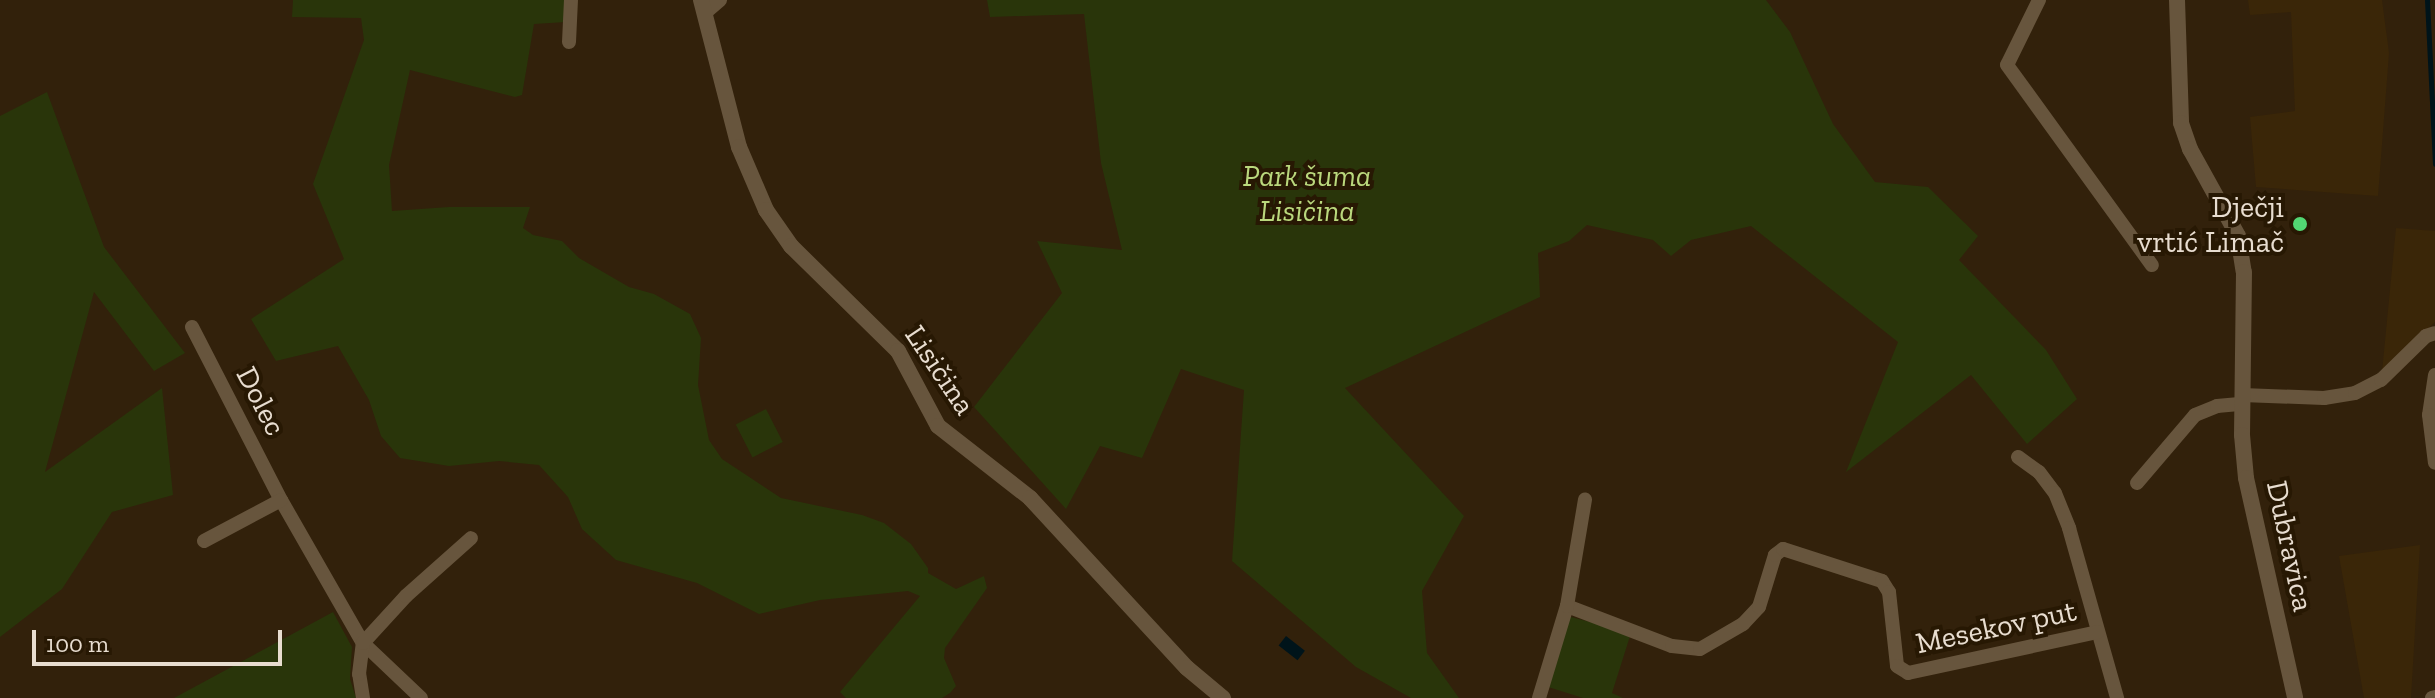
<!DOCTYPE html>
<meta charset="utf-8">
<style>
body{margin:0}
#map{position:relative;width:2435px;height:698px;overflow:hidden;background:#32210b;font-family:"Zilla Slab",serif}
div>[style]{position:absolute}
.built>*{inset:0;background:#3a2608}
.green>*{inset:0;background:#29350a;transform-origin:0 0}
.water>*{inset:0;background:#00141a;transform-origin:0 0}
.stream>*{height:5px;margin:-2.5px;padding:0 2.5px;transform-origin:2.5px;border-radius:2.5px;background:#00141a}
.minor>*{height:14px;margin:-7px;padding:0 7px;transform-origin:7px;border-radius:7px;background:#67553d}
.tertiary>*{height:16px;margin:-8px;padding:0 8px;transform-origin:8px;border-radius:8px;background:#67553d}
.dots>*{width:22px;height:22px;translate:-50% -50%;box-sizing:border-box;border:4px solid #271803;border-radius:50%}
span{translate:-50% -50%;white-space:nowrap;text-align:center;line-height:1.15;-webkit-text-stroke:8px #271803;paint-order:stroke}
.park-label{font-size:30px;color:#bad87d;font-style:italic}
.poi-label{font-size:30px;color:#e8ddd0}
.right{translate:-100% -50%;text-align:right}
.street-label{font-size:30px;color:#e8ddd0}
.scale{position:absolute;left:32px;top:630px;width:250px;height:36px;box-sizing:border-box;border:4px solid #e8ddd0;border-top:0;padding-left:10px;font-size:24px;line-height:28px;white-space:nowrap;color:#e8ddd0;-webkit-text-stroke:6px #271803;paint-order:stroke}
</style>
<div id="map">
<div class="built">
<div style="clip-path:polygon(2248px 0,2382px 0,2389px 53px,2378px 196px,2256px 187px,2250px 117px,2295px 111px,2291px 12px,2250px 15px)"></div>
<div style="clip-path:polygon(2396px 228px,2435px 231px,2435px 322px,2382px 372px)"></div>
<div style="clip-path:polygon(2420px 545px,2411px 698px,2364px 698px,2339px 556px)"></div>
</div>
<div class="green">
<div style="clip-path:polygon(293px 0,567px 0,566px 22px,534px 24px,522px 95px,515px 97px,410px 70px,389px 165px,392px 211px,449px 207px,530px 207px,523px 228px,533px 235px,562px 241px,579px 258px,629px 287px,654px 294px,690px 314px,701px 338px,698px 385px,709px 440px,722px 459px,781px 498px,862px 515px,884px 523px,911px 544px,928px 568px,928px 573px,956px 589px,984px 576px,987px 588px,945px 648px,944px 658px,956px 686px,950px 693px,942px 698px,846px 698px,840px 692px,920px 596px,908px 591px,820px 600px,759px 614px,697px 583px,616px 560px,582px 529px,568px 497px,539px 465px,499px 461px,449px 466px,400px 458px,381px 436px,369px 400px,338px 346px,276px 361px,251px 319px,344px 259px,313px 184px,364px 40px,361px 18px,292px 17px)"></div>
<div style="clip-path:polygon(987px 0,1766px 0,1790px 32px,1833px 124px,1875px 182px,1928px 187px,1978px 236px,1959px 260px,2046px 350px,2077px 399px,2027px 444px,1971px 375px,1846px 472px,1898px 342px,1751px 226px,1691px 240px,1671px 256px,1653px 240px,1587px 225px,1569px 241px,1538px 253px,1540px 297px,1345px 388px,1464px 516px,1422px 591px,1427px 653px,1459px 698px,1411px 698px,1356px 667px,1232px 561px,1244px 390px,1181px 369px,1142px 458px,1100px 446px,1066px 509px,974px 407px,1062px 293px,1037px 241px,1122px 250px,1101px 163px,1084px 14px,990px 17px)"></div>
<div style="clip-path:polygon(47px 92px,104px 247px,185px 353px,154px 371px,94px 292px,45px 472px,162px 388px,173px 495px,112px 512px,62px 589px,0 637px,0 116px)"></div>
<div style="left:766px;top:409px;width:37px;height:34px;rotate:63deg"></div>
<div style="clip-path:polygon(333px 612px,352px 647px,350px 679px,356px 698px,174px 698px)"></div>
<div style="clip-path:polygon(1560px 614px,1631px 633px,1612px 693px,1623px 698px,1583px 698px,1545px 686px)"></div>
</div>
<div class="water">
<div style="left:1286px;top:636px;width:24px;height:12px;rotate:38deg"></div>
</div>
<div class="stream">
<div style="left:2427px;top:0;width:164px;rotate:87.2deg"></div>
</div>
<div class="minor">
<div style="left:2039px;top:0;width:72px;rotate:116.2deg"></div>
<div style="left:2007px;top:65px;width:247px;rotate:54.1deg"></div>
<div style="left:705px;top:13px;width:20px;rotate:-41deg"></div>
<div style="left:569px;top:42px;width:42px;rotate:-87.3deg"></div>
<div style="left:192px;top:327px;width:195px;rotate:62.8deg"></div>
<div style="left:281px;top:500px;width:165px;rotate:60.2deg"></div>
<div style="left:363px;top:643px;width:80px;rotate:43.5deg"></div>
<div style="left:2435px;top:375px;width:40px;rotate:98.5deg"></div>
<div style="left:2429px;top:415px;width:48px;rotate:82.9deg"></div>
<div style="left:2242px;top:395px;width:82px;rotate:2.1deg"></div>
<div style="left:2324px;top:398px;width:31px;rotate:-9deg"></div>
<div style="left:2355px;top:393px;width:29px;rotate:-27deg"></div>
<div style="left:2381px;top:380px;width:63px;rotate:-44.4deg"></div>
<div style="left:2426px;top:336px;width:9px;rotate:-18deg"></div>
<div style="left:2018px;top:457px;width:26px;rotate:36deg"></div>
<div style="left:2039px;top:472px;width:26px;rotate:53deg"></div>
<div style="left:2055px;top:493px;width:38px;rotate:68deg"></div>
<div style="left:2069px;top:528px;width:177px;rotate:74.2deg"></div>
<div style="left:2137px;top:483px;width:89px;rotate:-49.5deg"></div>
<div style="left:2195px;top:415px;width:24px;rotate:-22deg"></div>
<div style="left:2217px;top:406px;width:25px;rotate:-5deg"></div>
<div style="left:204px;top:541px;width:87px;rotate:-28deg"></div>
<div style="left:1567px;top:606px;width:112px;rotate:20.9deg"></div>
<div style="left:1672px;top:646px;width:28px;rotate:6deg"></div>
<div style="left:1700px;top:649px;width:50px;rotate:-30.2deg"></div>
<div style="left:1743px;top:624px;width:23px;rotate:-47deg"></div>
<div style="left:1759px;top:607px;width:54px;rotate:-72.9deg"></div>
<div style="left:1775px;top:555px;width:10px;rotate:-37deg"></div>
<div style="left:1783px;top:549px;width:104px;rotate:17.9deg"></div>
<div style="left:1882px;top:581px;width:13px;rotate:58deg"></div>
<div style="left:1889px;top:592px;width:74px;rotate:83.8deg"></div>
<div style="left:1897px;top:666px;width:13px;rotate:32deg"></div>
<div style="left:1908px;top:673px;width:194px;rotate:-12.2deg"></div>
<div style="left:363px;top:698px;width:24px;rotate:-99deg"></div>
<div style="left:359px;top:674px;width:31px;rotate:-83deg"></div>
<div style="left:363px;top:643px;width:64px;rotate:-47.5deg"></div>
<div style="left:406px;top:596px;width:87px;rotate:-41.7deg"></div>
<div style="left:1539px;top:698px;width:96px;rotate:-73.1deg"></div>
<div style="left:1567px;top:606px;width:108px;rotate:-80.4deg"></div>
<div style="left:2432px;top:698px;width:3px;rotate:-18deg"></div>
</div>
<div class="tertiary">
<div style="left:701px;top:0;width:152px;rotate:75.5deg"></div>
<div style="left:739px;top:147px;width:69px;rotate:66.8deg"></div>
<div style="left:766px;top:210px;width:44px;rotate:55.2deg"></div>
<div style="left:791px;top:246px;width:150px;rotate:44.5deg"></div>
<div style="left:898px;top:351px;width:85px;rotate:61.9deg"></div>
<div style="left:938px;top:426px;width:117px;rotate:38deg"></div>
<div style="left:1030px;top:498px;width:231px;rotate:47.3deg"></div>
<div style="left:1187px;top:668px;width:47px;rotate:39.8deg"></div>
<div style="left:2177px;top:0;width:123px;rotate:88.1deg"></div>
<div style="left:2181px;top:123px;width:28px;rotate:71deg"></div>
<div style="left:2190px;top:149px;width:99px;rotate:61.1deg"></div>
<div style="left:2238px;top:236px;width:36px;rotate:81deg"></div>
<div style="left:2244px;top:272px;width:163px;rotate:90.7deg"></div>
<div style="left:2242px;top:435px;width:43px;rotate:84.7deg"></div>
<div style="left:2246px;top:478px;width:225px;rotate:77.4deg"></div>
</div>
<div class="dots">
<div style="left:2300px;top:224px;background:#52d673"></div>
</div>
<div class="park-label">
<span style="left:1307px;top:193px">Park šuma<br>Lisičina</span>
</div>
<div class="poi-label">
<span class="right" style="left:2284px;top:224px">Dječji<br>vrtić Limač</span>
</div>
<div class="street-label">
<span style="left:940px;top:370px;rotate:56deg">Lisičina</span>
<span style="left:261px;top:401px;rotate:63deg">Dolec</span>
<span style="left:2290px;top:546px;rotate:78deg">Dubravica</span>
<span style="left:1996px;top:627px;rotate:-12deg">Mesekov put</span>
</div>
<div class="scale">100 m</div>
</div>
